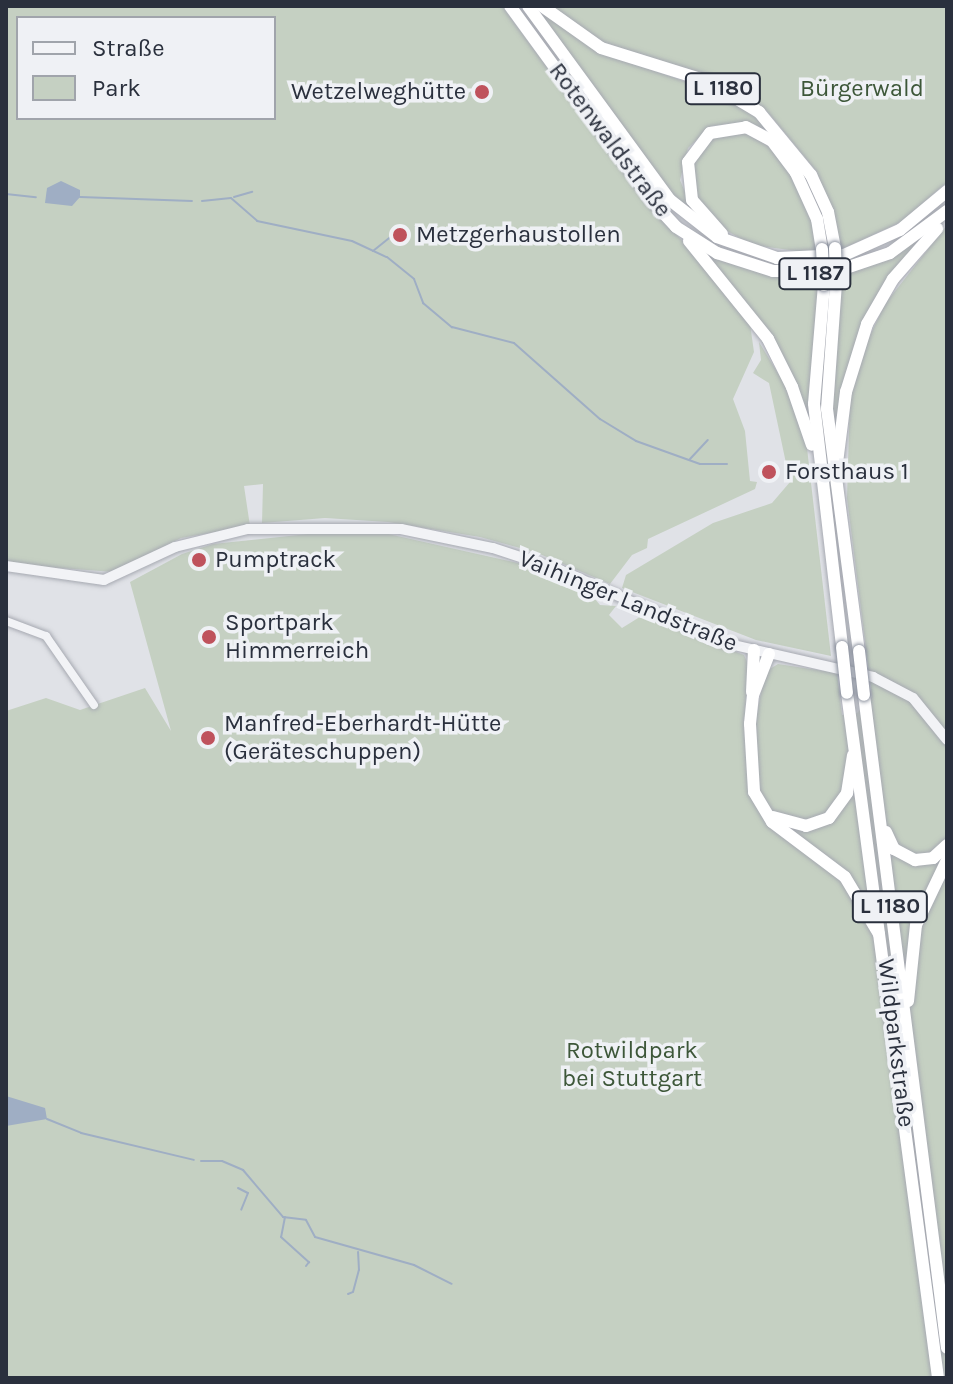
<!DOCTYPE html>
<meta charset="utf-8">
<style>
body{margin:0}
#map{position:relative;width:953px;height:1384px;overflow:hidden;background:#e0e2e7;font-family:Karla,sans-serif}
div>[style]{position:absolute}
.green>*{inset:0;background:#c5d0c2}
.water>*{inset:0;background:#9faec4}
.stream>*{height:2px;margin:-1px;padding:0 1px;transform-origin:1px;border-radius:1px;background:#9faec4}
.roads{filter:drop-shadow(0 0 2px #a6a9b1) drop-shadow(0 0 2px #a6a9b1)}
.minor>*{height:8px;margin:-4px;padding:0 4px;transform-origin:4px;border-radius:4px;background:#f2f3f6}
.tertiary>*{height:10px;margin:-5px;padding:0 5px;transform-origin:5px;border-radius:5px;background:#f2f3f6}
.trunk>*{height:12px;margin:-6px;padding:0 6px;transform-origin:6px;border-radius:6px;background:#fff}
.bridges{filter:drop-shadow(0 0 2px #898f9c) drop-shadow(0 0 2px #898f9c)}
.trunk-bridge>*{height:12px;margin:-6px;padding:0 6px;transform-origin:6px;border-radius:6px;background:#fff}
.dots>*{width:22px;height:22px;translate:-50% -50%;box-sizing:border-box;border:4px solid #eff1f5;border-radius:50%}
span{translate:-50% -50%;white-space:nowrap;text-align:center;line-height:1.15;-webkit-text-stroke:7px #eff1f5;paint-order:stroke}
.shield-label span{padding:2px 6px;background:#eff1f5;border:2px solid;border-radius:6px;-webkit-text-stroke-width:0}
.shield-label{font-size:22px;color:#2a303d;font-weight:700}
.park-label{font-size:24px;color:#3d5739}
.poi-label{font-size:24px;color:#2a303d}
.right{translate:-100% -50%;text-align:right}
.left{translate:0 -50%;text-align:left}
.street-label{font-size:24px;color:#2a303d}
.frame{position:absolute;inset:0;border:8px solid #2a303d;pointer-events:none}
.legend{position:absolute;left:16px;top:16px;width:260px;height:104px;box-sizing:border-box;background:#eff1f5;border:2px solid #a0a4ab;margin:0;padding:10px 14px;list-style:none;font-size:24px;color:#2a303d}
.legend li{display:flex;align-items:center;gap:16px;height:40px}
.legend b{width:40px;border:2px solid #a0a4ab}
</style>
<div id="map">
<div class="green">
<div style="clip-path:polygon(evenodd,6px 6px,502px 6px,648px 205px,720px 280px,750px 324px,754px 352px,733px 399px,745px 431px,750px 481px,757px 482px,755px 489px,648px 539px,647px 548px,632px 555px,610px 584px,535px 552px,480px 537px,388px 522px,325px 518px,262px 523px,263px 484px,244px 486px,250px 526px,181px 538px,114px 572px,6px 564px,6px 6px,18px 18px,274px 18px,274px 118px,18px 118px,18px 18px)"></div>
<div style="clip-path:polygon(535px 6px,596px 51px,716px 92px,763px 122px,804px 172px,818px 202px,825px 224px,829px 246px,813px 193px,796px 163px,767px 130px,748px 122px,711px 126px,688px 148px,680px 180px,693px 212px,672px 196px)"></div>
<div style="clip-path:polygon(551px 6px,947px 6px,947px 182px,901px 222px,842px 249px,817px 172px,766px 110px,708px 76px,596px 40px)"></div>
<div style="clip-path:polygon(749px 132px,765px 141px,792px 175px,811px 219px,818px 254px,752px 245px,722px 228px,697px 201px,690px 169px,712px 137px)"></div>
<div style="clip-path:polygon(947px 225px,947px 1378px,6px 1378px,6px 711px,46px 698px,80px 710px,145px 688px,171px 731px,130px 582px,182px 554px,213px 544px,317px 533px,384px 533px,531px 566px,590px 593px,600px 605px,616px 606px,609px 615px,622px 628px,643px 615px,744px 655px,748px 664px,744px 730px,754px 729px,765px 672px,778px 664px,837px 673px,842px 715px,857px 713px,872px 697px,847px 498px,850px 397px,862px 352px,885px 304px)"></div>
<div style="clip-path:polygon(920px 239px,879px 292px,835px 441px,832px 397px,843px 274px,885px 261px)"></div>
<div style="clip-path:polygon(702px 249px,780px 276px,818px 278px,810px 421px,765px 328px)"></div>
<div style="clip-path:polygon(759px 342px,790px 393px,807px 448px,831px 656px,756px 640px,622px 588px,626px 575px,713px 523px,772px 503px,790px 482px,769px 383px,753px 373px,761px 360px)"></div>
</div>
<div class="water">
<div style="clip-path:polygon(61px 181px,80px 190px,80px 197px,72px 206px,45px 203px,47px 188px)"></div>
<div style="clip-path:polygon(6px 1096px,45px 1108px,47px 1119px,6px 1126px)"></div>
</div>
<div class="stream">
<div style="left:6px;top:194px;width:30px;rotate:6deg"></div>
<div style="left:80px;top:197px;width:112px;rotate:2deg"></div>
<div style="left:234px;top:197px;width:19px;rotate:-16deg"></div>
<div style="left:202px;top:201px;width:29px;rotate:-6deg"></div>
<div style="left:231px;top:198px;width:35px;rotate:41deg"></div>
<div style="left:257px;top:221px;width:97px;rotate:11.9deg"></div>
<div style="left:352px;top:241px;width:38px;rotate:25deg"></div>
<div style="left:387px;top:257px;width:35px;rotate:39deg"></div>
<div style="left:414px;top:279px;width:26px;rotate:69deg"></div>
<div style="left:423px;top:303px;width:38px;rotate:40deg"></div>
<div style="left:452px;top:327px;width:64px;rotate:14.5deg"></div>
<div style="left:514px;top:343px;width:115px;rotate:41.5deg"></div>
<div style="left:600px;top:419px;width:42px;rotate:31.4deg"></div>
<div style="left:636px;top:441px;width:68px;rotate:19.8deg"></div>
<div style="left:700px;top:464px;width:27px"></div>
<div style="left:373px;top:251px;width:22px;rotate:-39deg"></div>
<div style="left:690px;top:459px;width:26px;rotate:-47deg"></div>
<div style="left:47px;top:1119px;width:37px;rotate:22deg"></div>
<div style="left:81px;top:1133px;width:116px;rotate:13.4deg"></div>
<div style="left:201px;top:1161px;width:21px"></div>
<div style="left:222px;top:1161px;width:23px;rotate:23deg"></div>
<div style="left:243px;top:1170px;width:62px;rotate:49.6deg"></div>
<div style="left:283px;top:1217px;width:23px;rotate:7deg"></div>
<div style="left:306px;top:1220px;width:19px;rotate:62deg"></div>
<div style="left:315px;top:1237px;width:103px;rotate:15.8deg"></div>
<div style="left:414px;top:1265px;width:42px;rotate:26.6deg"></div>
<div style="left:238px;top:1188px;width:11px;rotate:27deg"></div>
<div style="left:248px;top:1193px;width:18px;rotate:112deg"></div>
<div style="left:285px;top:1217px;width:20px;rotate:101deg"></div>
<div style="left:281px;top:1237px;width:38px;rotate:42deg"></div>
<div style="left:309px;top:1262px;width:5px;rotate:127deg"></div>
<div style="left:348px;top:1294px;width:5px;rotate:-22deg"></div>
<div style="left:353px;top:1292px;width:23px;rotate:-75deg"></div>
<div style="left:359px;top:1270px;width:18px;rotate:-93deg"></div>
</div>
<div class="roads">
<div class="minor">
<div style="left:6px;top:621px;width:43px;rotate:20.6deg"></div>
<div style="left:46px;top:636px;width:84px;rotate:55.2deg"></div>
</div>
<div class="tertiary">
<div style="left:6px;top:566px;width:99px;rotate:8.1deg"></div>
<div style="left:104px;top:580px;width:78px;rotate:-24.9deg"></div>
<div style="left:175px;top:547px;width:75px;rotate:-13.9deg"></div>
<div style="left:248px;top:529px;width:153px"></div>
<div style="left:401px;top:529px;width:94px;rotate:11.7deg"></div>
<div style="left:493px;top:548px;width:71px;rotate:18.2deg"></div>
<div style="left:560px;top:570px;width:180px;rotate:23.9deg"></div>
<div style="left:725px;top:643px;width:152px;rotate:12.9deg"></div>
<div style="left:873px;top:677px;width:45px;rotate:27.7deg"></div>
<div style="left:913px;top:698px;width:54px;rotate:51deg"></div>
</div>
<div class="trunk">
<div style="left:510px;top:6px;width:241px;rotate:53.9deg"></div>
<div style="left:652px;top:201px;width:35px;rotate:47deg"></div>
<div style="left:676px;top:227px;width:49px;rotate:32.4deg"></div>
<div style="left:717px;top:253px;width:59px;rotate:17.8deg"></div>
<div style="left:773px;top:271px;width:64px"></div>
<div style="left:837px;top:271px;width:56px;rotate:-18.8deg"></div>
<div style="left:890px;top:253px;width:71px;rotate:-36.4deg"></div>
<div style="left:528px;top:6px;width:240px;rotate:53.8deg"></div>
<div style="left:670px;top:200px;width:60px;rotate:38.2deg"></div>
<div style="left:717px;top:237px;width:64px;rotate:19.3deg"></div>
<div style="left:777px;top:258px;width:67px;rotate:-2.6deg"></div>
<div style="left:844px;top:255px;width:61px;rotate:-24.1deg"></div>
<div style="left:900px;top:230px;width:61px;rotate:-39.7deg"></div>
<div style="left:542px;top:6px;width:72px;rotate:35.4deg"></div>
<div style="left:601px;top:48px;width:111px;rotate:17.3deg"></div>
<div style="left:707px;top:81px;width:61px;rotate:30.8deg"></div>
<div style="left:759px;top:112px;width:82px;rotate:50.5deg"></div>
<div style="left:811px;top:175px;width:41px;rotate:65.3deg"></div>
<div style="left:828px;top:212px;width:37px;rotate:79deg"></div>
<div style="left:722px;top:234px;width:45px;rotate:-131.4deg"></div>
<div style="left:692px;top:200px;width:38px;rotate:-96deg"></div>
<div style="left:688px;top:162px;width:36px;rotate:-53deg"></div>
<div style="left:710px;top:133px;width:36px;rotate:-9deg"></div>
<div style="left:746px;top:127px;width:30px;rotate:28deg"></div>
<div style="left:772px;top:141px;width:40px;rotate:53deg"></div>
<div style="left:796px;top:173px;width:51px;rotate:65.5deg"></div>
<div style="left:817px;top:219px;width:30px;rotate:81deg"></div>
<div style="left:689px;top:241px;width:126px;rotate:51.1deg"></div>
<div style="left:768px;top:339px;width:54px;rotate:63.4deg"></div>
<div style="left:792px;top:387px;width:61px;rotate:71deg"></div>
<div style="left:836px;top:283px;width:126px;rotate:94.1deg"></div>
<div style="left:827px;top:409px;width:244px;rotate:82.5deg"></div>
<div style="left:824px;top:285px;width:119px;rotate:94.8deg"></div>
<div style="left:814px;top:404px;width:245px;rotate:83.4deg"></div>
<div style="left:837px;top:463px;width:72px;rotate:-82.8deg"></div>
<div style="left:846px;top:392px;width:71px;rotate:-72.8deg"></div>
<div style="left:867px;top:324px;width:52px;rotate:-60deg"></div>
<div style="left:893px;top:279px;width:67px;rotate:-48.7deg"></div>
<div style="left:769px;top:654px;width:44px;rotate:111.3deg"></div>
<div style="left:753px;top:695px;width:29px;rotate:96deg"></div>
<div style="left:750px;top:724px;width:68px;rotate:86.6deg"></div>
<div style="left:754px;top:792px;width:35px;rotate:59deg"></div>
<div style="left:772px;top:822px;width:91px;rotate:37deg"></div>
<div style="left:845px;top:877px;width:66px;rotate:59.2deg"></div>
<div style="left:752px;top:692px;width:42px;rotate:-87.3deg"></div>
<div style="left:847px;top:693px;width:691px;rotate:82.43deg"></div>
<div style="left:864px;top:695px;width:658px;rotate:82.76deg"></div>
<div style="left:773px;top:817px;width:34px;rotate:15deg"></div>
<div style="left:806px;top:826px;width:24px;rotate:-19deg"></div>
<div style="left:829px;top:818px;width:31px;rotate:-54deg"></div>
<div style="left:847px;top:793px;width:38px;rotate:-81deg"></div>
<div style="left:886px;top:832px;width:19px;rotate:65deg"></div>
<div style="left:894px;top:849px;width:24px;rotate:28deg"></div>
<div style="left:915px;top:860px;width:18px;rotate:-6deg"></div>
<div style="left:933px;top:858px;width:19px;rotate:-43deg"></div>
<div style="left:908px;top:1001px;width:76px;rotate:-84deg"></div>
<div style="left:916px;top:925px;width:72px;rotate:-64.5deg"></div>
</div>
</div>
<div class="bridges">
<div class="trunk-bridge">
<div style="left:835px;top:248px;width:35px;rotate:88deg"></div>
<div style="left:822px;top:249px;width:36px;rotate:87deg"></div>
<div style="left:842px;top:647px;width:46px;rotate:83.8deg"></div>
<div style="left:859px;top:651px;width:44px;rotate:83.5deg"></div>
</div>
</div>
<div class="dots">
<div style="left:482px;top:92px;background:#bf525c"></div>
<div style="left:400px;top:235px;background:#bf525c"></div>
<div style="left:769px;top:472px;background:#bf525c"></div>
<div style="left:199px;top:560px;background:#bf525c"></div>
<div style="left:209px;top:637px;background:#bf525c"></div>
<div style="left:208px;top:738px;background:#bf525c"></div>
</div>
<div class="shield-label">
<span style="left:723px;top:89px">L 1180</span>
<span style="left:815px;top:274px">L 1187</span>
<span style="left:890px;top:907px">L 1180</span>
</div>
<div class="park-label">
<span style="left:862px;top:89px">Bürgerwald</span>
<span style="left:632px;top:1065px">Rotwildpark<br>bei Stuttgart</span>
</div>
<div class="poi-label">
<span class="right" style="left:466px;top:92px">Wetzelweghütte</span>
<span class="left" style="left:416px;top:235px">Metzgerhaustollen</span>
<span class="left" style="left:785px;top:472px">Forsthaus 1</span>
<span class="left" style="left:215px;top:560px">Pumptrack</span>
<span class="left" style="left:225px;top:637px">Sportpark<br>Himmerreich</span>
<span class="left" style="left:224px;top:738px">Manfred-Eberhardt-Hütte<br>(Geräteschuppen)</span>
</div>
<div class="street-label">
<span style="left:610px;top:140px;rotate:53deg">Rotenwaldstraße</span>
<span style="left:628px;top:601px;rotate:22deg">Vaihinger Landstraße</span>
<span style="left:896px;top:1043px;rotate:83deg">Wildparkstraße</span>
</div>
<div class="frame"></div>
<ul class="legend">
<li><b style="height:10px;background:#f2f3f6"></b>Straße</li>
<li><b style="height:22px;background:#c5d0c2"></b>Park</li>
</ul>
</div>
